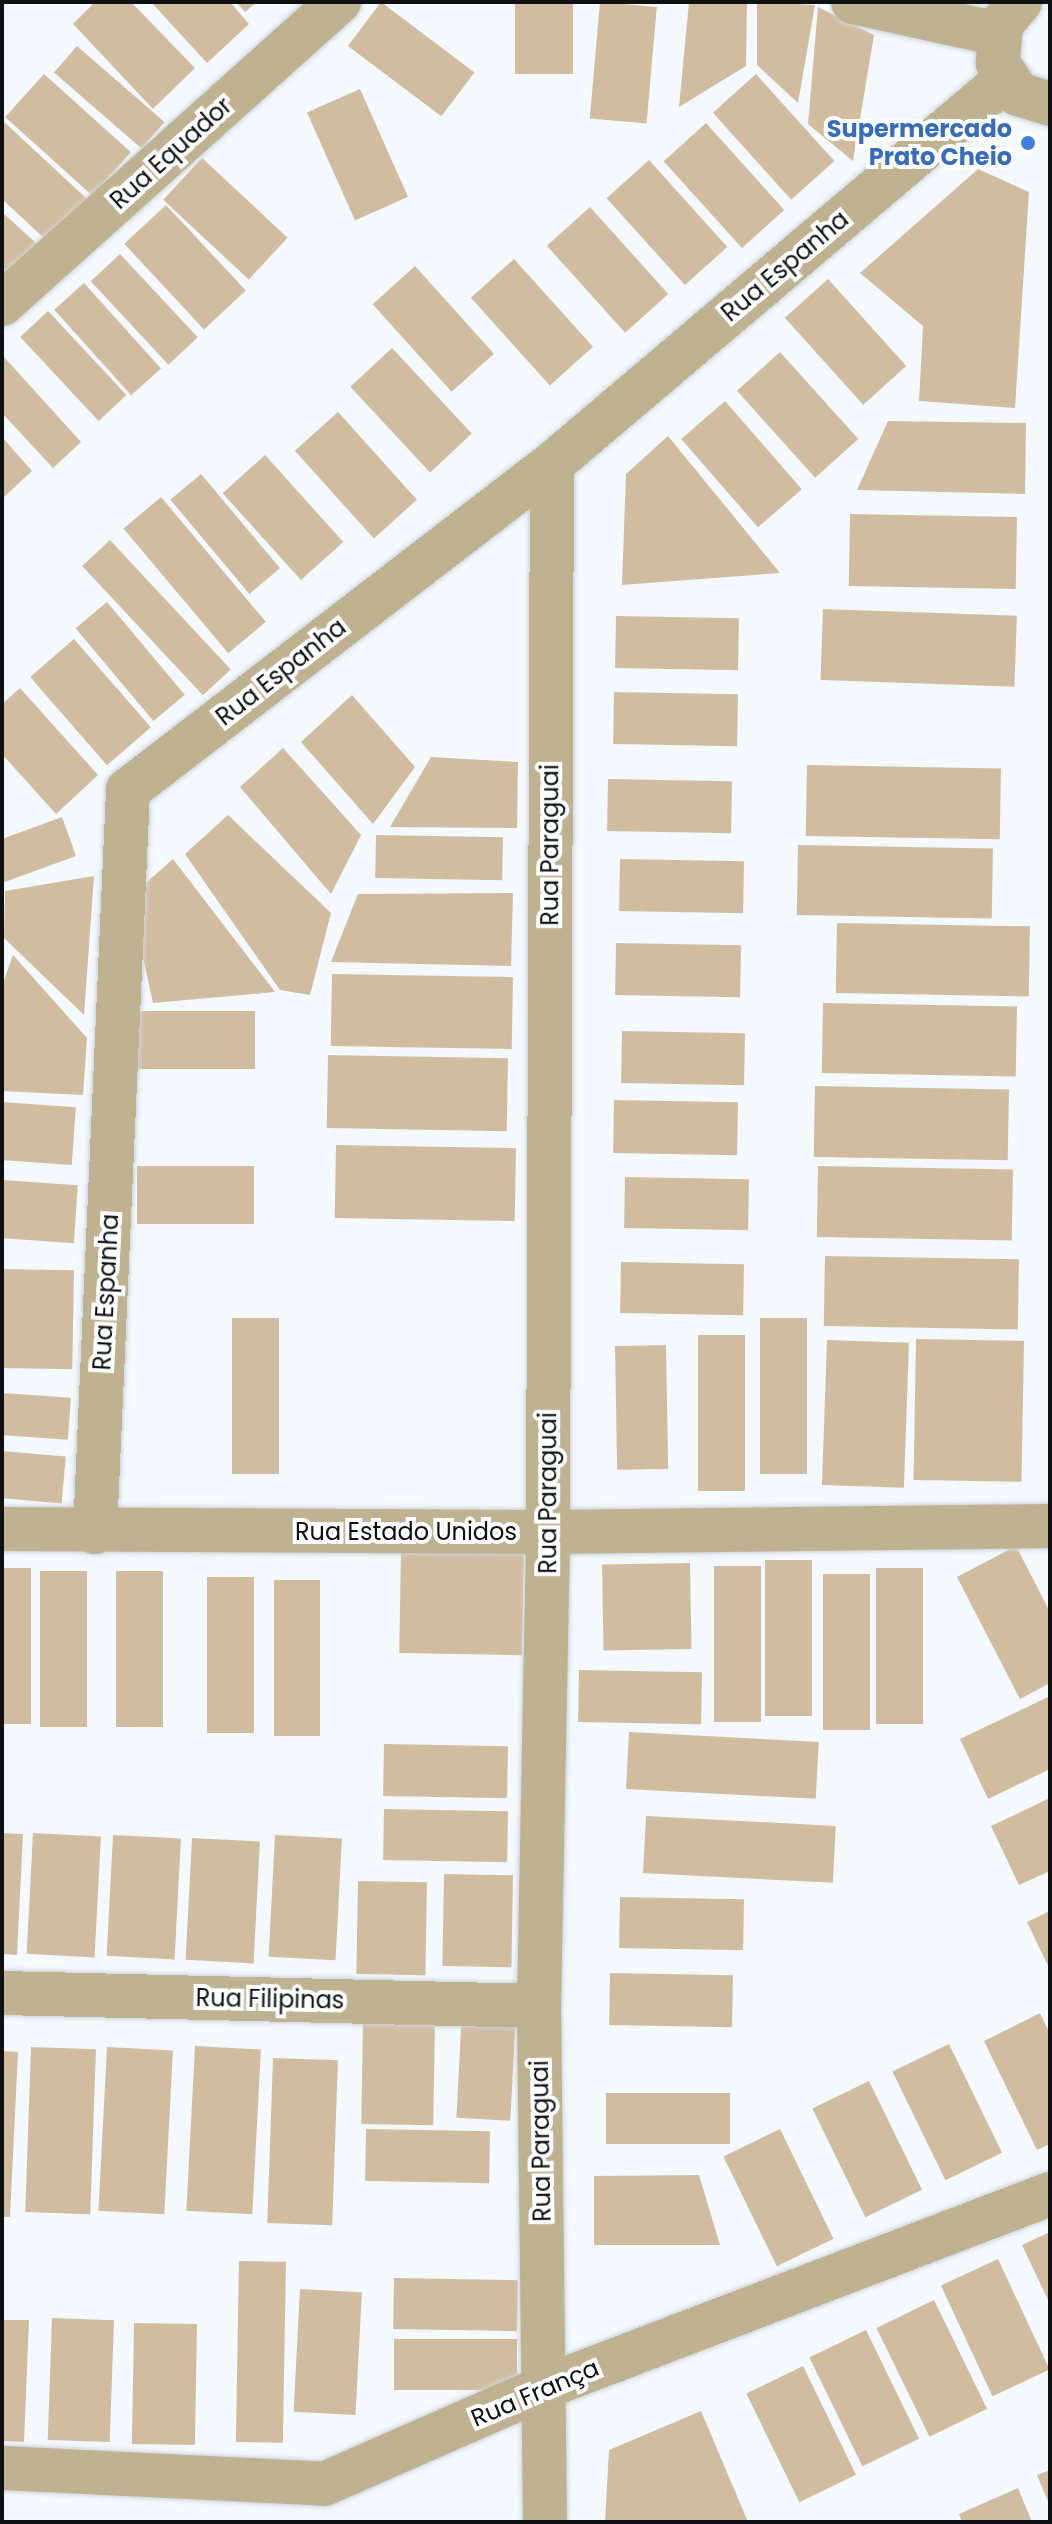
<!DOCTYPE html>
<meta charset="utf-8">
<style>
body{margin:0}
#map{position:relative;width:1052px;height:2524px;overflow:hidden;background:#f3f9fe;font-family:Poppins,sans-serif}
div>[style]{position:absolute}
.building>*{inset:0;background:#d2bca0;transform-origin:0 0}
.roads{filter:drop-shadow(0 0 2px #ced4d8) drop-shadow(0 0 2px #ced4d8)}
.minor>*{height:44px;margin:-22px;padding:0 22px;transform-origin:22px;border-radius:22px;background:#bfb291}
.dots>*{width:22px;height:22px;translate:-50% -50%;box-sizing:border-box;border:4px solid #fff;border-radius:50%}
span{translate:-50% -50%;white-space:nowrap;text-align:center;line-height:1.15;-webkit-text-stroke:8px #fff;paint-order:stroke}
.shop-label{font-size:24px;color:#366cbe;font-weight:700}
.right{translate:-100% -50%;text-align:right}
.street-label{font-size:24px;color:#0e1012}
.frame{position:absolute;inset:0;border:4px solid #0e1012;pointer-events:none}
</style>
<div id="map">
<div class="building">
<div style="clip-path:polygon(95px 2px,131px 2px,195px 68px,153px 109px,73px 24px)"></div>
<div style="clip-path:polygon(151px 2px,230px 2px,249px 24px,207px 63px)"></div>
<div style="clip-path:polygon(236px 2px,257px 2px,245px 12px)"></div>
<div style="left:381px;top:2px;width:117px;height:55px;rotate:37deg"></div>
<div style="left:515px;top:2px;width:58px;height:72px"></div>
<div style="left:600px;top:2px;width:57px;height:117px;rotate:5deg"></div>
<div style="clip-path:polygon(689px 2px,747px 2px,746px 66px,679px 107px)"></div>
<div style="clip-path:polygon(757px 2px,815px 5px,798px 103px,757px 65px)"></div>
<div style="clip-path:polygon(818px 7px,874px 35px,853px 161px,808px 124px)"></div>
<div style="left:77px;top:46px;width:116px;height:35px;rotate:41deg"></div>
<div style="left:44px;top:74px;width:117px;height:58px;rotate:42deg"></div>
<div style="left:756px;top:74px;width:117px;height:58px;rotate:48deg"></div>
<div style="left:360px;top:89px;width:118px;height:58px;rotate:66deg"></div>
<div style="clip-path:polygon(2px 120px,87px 199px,47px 241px,2px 199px)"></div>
<div style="left:706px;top:123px;width:117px;height:57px;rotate:48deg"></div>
<div style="left:202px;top:158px;width:117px;height:57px;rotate:43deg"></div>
<div style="left:649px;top:160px;width:117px;height:57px;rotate:48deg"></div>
<div style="clip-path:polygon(978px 169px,1029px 192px,1015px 408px,919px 401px,923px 326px,860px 273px)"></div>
<div style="left:166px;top:205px;width:117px;height:57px;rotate:47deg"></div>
<div style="left:590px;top:207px;width:117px;height:58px;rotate:48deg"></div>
<div style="clip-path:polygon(2px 212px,38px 245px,2px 284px)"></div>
<div style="left:120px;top:254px;width:114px;height:40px;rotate:47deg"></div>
<div style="left:514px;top:259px;width:118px;height:58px;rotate:48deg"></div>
<div style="left:415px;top:266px;width:118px;height:57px;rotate:48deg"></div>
<div style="left:828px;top:279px;width:117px;height:58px;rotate:48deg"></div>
<div style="left:84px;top:283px;width:115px;height:40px;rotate:48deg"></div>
<div style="left:48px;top:311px;width:115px;height:38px;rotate:47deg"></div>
<div style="left:392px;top:348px;width:117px;height:57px;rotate:47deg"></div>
<div style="left:780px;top:352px;width:117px;height:58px;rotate:48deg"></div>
<div style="clip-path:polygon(4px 357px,81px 442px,53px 468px,2px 413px)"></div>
<div style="left:725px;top:401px;width:117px;height:58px;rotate:49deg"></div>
<div style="left:338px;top:412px;width:118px;height:58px;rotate:48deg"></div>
<div style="clip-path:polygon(888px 421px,1026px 423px,1025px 494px,857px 490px)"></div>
<div style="clip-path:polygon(668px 436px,780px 573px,622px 585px,626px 474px)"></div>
<div style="clip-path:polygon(2px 437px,32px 471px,4px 497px,2px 495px)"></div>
<div style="left:265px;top:455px;width:117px;height:57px;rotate:48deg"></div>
<div style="left:201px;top:474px;width:123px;height:40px;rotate:50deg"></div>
<div style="left:161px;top:497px;width:163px;height:49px;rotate:50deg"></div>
<div style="left:850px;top:514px;width:167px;height:72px;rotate:1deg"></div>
<div style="left:110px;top:540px;width:177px;height:38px;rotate:47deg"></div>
<div style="left:107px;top:602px;width:121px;height:41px;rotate:50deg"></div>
<div style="left:823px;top:609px;width:194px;height:71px;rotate:2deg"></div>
<div style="left:616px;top:616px;width:123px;height:52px;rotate:1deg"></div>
<div style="left:74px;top:639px;width:117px;height:58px;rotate:49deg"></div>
<div style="clip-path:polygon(20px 688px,98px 775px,56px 814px,2px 754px,2px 704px)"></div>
<div style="left:614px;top:692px;width:124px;height:52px;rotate:1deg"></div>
<div style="clip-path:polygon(352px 695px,415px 767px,373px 824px,301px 742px)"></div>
<div style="clip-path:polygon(283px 748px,361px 835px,331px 894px,240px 787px)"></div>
<div style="clip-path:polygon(431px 757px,518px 762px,517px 828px,390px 827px)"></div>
<div style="left:807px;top:765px;width:194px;height:71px;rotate:1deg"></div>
<div style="left:608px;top:779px;width:124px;height:52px;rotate:1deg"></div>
<div style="clip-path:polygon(228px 815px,331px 913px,310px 995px,280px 990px,185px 854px)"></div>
<div style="clip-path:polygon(62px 817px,76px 856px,2px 883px,2px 839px)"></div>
<div style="left:376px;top:835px;width:127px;height:43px;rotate:1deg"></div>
<div style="left:798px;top:845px;width:195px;height:70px;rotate:1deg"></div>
<div style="clip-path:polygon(173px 859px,275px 992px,153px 1003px,130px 897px)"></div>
<div style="left:620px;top:859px;width:124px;height:52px;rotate:1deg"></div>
<div style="clip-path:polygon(94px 876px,84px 1015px,4px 938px,5px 891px)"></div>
<div style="clip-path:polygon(513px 893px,511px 966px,331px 962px,358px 894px)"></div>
<div style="left:837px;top:923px;width:193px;height:70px;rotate:1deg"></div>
<div style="left:616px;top:943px;width:125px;height:52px;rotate:1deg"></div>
<div style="clip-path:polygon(13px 955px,87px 1038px,83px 1095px,2px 1091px,2px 986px)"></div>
<div style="left:332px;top:974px;width:181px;height:72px;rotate:1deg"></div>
<div style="left:823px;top:1003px;width:194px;height:70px;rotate:1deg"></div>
<div style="left:138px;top:1011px;width:117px;height:58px"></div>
<div style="left:622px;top:1031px;width:123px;height:52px;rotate:1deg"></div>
<div style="left:328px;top:1055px;width:180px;height:73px;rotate:1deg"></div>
<div style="left:815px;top:1086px;width:194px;height:71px;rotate:1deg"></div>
<div style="left:614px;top:1100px;width:124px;height:53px;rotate:1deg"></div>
<div style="left:2px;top:1102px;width:74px;height:58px;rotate:4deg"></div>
<div style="left:336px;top:1145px;width:180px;height:73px;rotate:1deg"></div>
<div style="left:137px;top:1166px;width:117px;height:58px"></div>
<div style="left:818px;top:1166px;width:195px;height:71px;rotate:1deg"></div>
<div style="left:625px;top:1177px;width:124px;height:51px;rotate:1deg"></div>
<div style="left:2px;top:1180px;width:76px;height:58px;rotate:4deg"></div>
<div style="left:825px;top:1256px;width:194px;height:70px;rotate:1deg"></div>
<div style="left:621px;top:1262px;width:123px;height:51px;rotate:1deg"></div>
<div style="left:2px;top:1269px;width:72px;height:99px;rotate:1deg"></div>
<div style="left:279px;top:1318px;width:156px;height:47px;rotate:90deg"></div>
<div style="left:760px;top:1318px;width:47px;height:156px"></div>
<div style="left:698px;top:1335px;width:47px;height:156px"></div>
<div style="left:916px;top:1339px;width:108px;height:141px;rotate:1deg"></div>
<div style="left:827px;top:1340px;width:82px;height:145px;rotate:2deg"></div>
<div style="left:666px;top:1345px;width:124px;height:51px;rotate:89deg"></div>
<div style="left:2px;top:1393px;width:69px;height:42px;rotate:4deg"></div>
<div style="left:2px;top:1451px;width:64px;height:47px;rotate:5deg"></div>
<div style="clip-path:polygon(1016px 1546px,1050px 1612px,1050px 1683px,1020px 1699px,957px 1577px)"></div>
<div style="left:401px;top:1551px;width:123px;height:102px;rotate:1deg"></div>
<div style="left:812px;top:1560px;width:156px;height:47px;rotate:90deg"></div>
<div style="left:690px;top:1563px;width:86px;height:88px;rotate:89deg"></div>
<div style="left:761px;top:1566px;width:156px;height:47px;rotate:90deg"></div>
<div style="left:2px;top:1568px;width:29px;height:156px"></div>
<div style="left:923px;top:1568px;width:156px;height:47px;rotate:90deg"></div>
<div style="left:40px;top:1571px;width:47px;height:156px"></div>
<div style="left:163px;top:1571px;width:156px;height:47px;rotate:90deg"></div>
<div style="left:870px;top:1574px;width:156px;height:47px;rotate:90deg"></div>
<div style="left:207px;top:1577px;width:47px;height:156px"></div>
<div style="left:274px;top:1580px;width:46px;height:156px"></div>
<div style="left:579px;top:1670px;width:123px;height:52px;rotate:1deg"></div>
<div style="clip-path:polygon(1050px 1696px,1050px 1769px,988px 1799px,960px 1739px)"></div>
<div style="left:629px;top:1732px;width:190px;height:57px;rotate:3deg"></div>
<div style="left:384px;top:1744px;width:124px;height:52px;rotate:1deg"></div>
<div style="clip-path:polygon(1050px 1798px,1050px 1871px,1019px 1885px,991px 1826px)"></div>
<div style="left:384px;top:1809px;width:124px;height:51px;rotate:1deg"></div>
<div style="left:646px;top:1816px;width:190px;height:57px;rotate:3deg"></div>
<div style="clip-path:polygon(2px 1833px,23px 1834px,17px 1955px,2px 1954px)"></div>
<div style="left:33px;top:1833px;width:68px;height:121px;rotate:3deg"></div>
<div style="left:113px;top:1835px;width:68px;height:121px;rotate:3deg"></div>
<div style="left:275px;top:1835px;width:67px;height:122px;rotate:3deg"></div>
<div style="left:192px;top:1838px;width:68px;height:122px;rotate:3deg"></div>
<div style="left:444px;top:1874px;width:69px;height:92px;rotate:1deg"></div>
<div style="left:358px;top:1881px;width:69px;height:93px;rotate:1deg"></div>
<div style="left:620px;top:1897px;width:124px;height:51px;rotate:1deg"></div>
<div style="clip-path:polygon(1050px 1911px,1050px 1970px,1027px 1922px)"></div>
<div style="left:610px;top:1973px;width:123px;height:52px;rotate:1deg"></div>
<div style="left:462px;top:2011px;width:54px;height:107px;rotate:3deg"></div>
<div style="clip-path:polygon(1040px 2013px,1050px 2034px,1050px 2144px,1037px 2150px,984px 2041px)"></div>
<div style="left:363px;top:2022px;width:72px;height:102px;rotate:1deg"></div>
<div style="left:949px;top:2044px;width:121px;height:63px;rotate:64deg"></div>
<div style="left:195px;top:2046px;width:66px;height:165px;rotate:3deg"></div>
<div style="left:31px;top:2047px;width:65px;height:165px;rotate:2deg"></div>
<div style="left:107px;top:2047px;width:66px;height:164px;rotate:3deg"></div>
<div style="clip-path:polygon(2px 2051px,18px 2052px,10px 2217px,2px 2217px)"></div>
<div style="left:273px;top:2058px;width:65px;height:165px;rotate:2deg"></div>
<div style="left:869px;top:2081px;width:121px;height:63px;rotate:64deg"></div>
<div style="left:606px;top:2093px;width:124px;height:51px"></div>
<div style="left:366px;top:2129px;width:124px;height:52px;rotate:1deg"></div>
<div style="left:780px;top:2129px;width:122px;height:63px;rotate:64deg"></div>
<div style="clip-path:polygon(699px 2175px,720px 2245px,594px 2245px,594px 2176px)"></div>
<div style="clip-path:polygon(1050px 2232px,1050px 2304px,1022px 2245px)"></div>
<div style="left:998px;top:2259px;width:122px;height:63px;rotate:65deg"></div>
<div style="left:239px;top:2261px;width:47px;height:181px;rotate:1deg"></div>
<div style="left:394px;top:2278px;width:124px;height:51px;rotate:1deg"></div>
<div style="left:300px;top:2289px;width:62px;height:123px;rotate:3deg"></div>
<div style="left:934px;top:2300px;width:121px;height:64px;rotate:64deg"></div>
<div style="left:52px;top:2318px;width:62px;height:122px;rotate:2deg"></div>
<div style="clip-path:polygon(2px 2320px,29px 2320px,24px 2442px,2px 2441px)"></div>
<div style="left:134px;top:2323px;width:63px;height:121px;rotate:1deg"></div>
<div style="left:866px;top:2330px;width:121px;height:63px;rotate:64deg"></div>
<div style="left:394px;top:2339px;width:123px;height:51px"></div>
<div style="left:803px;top:2366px;width:121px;height:63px;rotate:64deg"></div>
<div style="clip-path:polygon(701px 2411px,748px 2522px,605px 2522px,609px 2450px)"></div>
<div style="clip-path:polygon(1050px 2470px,1050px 2506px,1037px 2475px)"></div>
<div style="clip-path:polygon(1018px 2488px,1032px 2522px,962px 2522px,959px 2514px)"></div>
</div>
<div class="roads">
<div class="minor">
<div style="left:853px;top:2px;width:148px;rotate:12.4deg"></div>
<div style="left:1020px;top:2px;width:30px;rotate:130deg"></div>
<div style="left:1001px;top:25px;width:38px;rotate:95deg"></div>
<div style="left:998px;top:63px;width:37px;rotate:57deg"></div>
<div style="left:1018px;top:94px;width:34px;rotate:17deg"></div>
<div style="left:2px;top:304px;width:453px;rotate:-41.9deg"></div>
<div style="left:2px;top:1529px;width:546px;rotate:0.31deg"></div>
<div style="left:548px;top:1532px;width:502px;rotate:-0.68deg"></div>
<div style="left:95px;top:1532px;width:743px;rotate:-87.45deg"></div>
<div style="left:128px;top:790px;width:535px;rotate:-37.56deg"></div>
<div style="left:552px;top:464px;width:594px;rotate:-40.29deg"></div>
<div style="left:2px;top:1993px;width:537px;rotate:1.39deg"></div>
<div style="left:2px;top:2468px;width:322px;rotate:2.8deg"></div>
<div style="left:324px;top:2484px;width:241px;rotate:-23.7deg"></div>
<div style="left:545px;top:2387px;width:541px;rotate:-20.92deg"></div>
<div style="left:545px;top:2522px;width:516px;rotate:-90.67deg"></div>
<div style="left:539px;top:2006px;width:474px;rotate:-88.9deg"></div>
<div style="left:548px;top:1532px;width:1068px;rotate:-89.79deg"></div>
</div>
</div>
<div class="dots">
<div style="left:1028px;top:143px;background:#3f7fe0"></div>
</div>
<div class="shop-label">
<span class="right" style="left:1012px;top:143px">Supermercado<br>Prato Cheio</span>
</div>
<div class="street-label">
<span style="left:171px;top:153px;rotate:-42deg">Rua Equador</span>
<span style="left:785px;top:266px;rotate:-40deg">Rua Espanha</span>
<span style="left:281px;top:672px;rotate:-38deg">Rua Espanha</span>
<span style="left:550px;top:845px;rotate:-90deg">Rua Paraguai</span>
<span style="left:106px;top:1292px;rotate:-87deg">Rua Espanha</span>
<span style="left:548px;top:1493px;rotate:-90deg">Rua Paraguai</span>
<span style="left:406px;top:1532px">Rua Estado Unidos</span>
<span style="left:270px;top:1999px;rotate:1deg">Rua Filipinas</span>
<span style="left:541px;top:2141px;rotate:-91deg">Rua Paraguai</span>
<span style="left:535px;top:2393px;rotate:-23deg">Rua França</span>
</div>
<div class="frame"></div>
</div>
